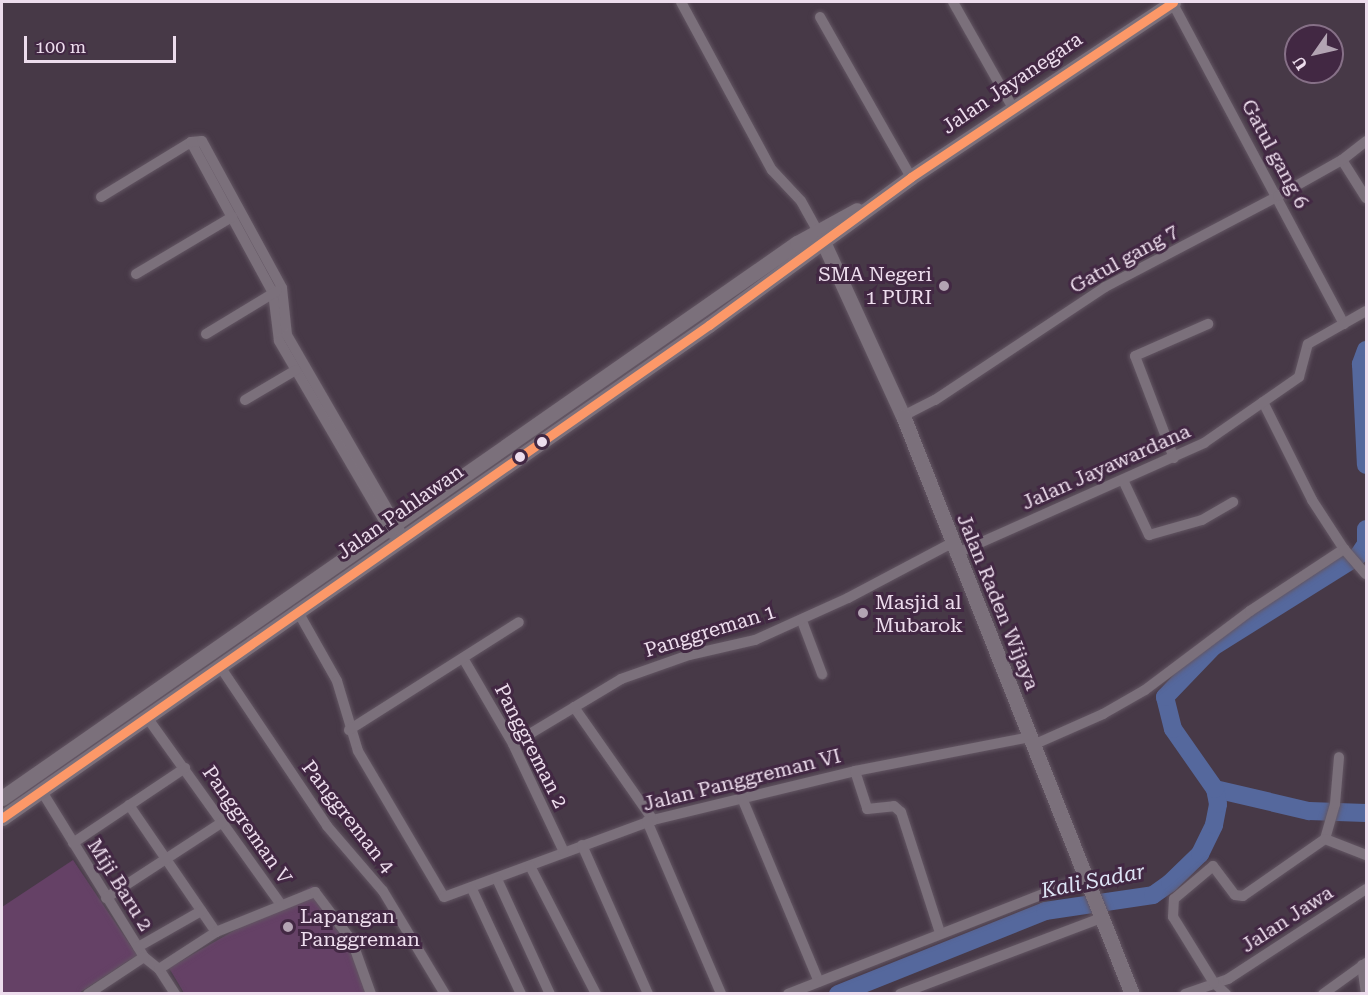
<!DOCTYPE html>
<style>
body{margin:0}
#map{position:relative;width:1368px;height:995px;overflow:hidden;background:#473947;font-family:"Roboto Serif",serif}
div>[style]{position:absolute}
.green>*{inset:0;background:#654166}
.river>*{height:18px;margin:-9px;padding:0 9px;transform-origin:9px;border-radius:9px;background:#55689d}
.roads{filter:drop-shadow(0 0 2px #635663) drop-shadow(0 0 2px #635663)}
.street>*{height:10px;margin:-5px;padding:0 5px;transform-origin:5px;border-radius:5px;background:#7b707b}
.secondary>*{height:15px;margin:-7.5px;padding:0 7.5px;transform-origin:7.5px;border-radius:7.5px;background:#7b707b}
.bus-1>*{height:9px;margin:-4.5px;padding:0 4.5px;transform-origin:4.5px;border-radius:4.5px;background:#fc9868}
.dots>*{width:16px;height:16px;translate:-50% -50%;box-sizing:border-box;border:3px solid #422843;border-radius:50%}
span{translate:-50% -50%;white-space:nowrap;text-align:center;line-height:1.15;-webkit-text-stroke:6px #422843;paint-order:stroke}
.street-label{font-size:20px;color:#eddded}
.poi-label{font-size:20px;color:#eddded}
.right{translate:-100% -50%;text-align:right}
.left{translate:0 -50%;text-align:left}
.water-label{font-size:21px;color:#dde4f5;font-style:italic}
.frame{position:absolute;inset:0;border:3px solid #eddded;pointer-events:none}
.north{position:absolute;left:1284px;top:24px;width:60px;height:60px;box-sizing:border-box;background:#422843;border:2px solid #867087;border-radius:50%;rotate:236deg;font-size:16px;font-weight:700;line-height:24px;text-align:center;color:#eddded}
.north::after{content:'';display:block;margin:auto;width:21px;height:27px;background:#b3a4b3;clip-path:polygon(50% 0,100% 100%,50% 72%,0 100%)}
.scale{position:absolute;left:24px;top:36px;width:152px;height:27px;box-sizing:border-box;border:3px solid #eddded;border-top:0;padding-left:8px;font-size:18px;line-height:21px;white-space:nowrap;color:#eddded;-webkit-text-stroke:4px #422843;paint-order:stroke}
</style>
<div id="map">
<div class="green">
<div style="clip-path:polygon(73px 860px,137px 955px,79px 993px,2px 994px,2px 907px)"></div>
<div style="clip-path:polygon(312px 886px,373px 993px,184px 993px,169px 968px)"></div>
</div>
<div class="river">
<div style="left:1366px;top:350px;width:15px;rotate:110deg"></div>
<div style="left:1361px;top:364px;width:101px;rotate:87.2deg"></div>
<div style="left:1215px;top:789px;width:97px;rotate:13.2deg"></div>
<div style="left:1309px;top:811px;width:57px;rotate:2deg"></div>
<div style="left:838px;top:994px;width:223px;rotate:-21.8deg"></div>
<div style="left:1045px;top:911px;width:109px;rotate:-8.4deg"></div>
<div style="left:1153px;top:895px;width:21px;rotate:-35deg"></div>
<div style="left:1170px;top:883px;width:42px;rotate:-44deg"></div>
<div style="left:1200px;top:854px;width:32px;rotate:-64deg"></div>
<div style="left:1214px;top:825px;width:21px;rotate:-79deg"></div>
<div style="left:1218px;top:804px;width:15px;rotate:-101deg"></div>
<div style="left:1215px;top:789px;width:73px;rotate:-125deg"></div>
<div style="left:1173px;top:729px;width:33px;rotate:-104deg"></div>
<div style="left:1165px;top:697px;width:69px;rotate:-46.2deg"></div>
<div style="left:1213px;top:647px;width:171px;rotate:-32.1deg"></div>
<div style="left:1358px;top:556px;width:14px;rotate:-56deg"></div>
<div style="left:1366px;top:544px;width:15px;rotate:-90deg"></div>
</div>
<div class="roads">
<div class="street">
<div style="left:681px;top:2px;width:191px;rotate:61.6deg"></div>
<div style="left:772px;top:170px;width:42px;rotate:46.9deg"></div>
<div style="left:801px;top:201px;width:33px;rotate:61deg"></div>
<div style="left:953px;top:2px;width:122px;rotate:60.5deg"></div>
<div style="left:1172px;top:2px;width:365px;rotate:61.9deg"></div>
<div style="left:820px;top:17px;width:184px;rotate:60.4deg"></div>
<div style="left:191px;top:142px;width:172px;rotate:61.5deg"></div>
<div style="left:273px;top:293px;width:48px;rotate:82.9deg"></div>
<div style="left:279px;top:341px;width:224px;rotate:59.7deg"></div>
<div style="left:1342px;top:160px;width:45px;rotate:57.7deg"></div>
<div style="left:101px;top:197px;width:105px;rotate:-31.4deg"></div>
<div style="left:191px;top:142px;width:11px;rotate:-5deg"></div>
<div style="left:202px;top:141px;width:167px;rotate:61.4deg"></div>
<div style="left:282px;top:288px;width:47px;rotate:83.9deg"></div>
<div style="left:287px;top:335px;width:232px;rotate:60deg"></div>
<div style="left:136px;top:274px;width:112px;rotate:-30.7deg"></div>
<div style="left:206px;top:334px;width:83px;rotate:-31.2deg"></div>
<div style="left:245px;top:400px;width:59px;rotate:-30.5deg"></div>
<div style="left:1263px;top:402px;width:110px;rotate:63.4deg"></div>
<div style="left:1312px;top:500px;width:59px;rotate:56.9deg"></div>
<div style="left:903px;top:416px;width:36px;rotate:-27deg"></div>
<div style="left:935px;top:400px;width:204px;rotate:-33.6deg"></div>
<div style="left:1105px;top:287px;width:195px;rotate:-27.7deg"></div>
<div style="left:1278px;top:196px;width:73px;rotate:-29.4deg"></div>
<div style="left:1342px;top:160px;width:31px;rotate:-38deg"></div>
<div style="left:1174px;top:458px;width:109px;rotate:-110.9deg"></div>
<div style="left:1135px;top:356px;width:80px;rotate:-23.7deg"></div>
<div style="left:1123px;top:480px;width:61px;rotate:64.7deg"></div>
<div style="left:1149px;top:535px;width:55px;rotate:-15.8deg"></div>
<div style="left:1202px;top:520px;width:36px;rotate:-30deg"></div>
<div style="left:955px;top:554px;width:273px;rotate:-24deg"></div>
<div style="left:1204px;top:443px;width:116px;rotate:-34.8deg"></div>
<div style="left:1299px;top:377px;width:34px;rotate:-75deg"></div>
<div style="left:1308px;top:344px;width:67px;rotate:-29.6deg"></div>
<div style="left:297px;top:610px;width:81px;rotate:60.6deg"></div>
<div style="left:337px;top:681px;width:73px;rotate:73.3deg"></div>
<div style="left:358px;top:751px;width:169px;rotate:59.5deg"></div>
<div style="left:444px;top:897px;width:223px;rotate:-20.2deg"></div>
<div style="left:653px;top:820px;width:208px;rotate:-13.6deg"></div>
<div style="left:855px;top:771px;width:178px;rotate:-11deg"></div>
<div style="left:802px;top:621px;width:57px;rotate:69.3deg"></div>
<div style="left:463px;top:658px;width:99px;rotate:59.8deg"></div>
<div style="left:513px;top:744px;width:119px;rotate:64.7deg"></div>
<div style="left:219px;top:665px;width:194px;rotate:56.1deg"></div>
<div style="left:327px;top:826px;width:86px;rotate:49.3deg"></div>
<div style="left:383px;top:891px;width:120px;rotate:59deg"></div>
<div style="left:574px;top:707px;width:138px;rotate:55deg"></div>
<div style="left:146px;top:716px;width:230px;rotate:54.4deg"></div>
<div style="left:349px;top:730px;width:201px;rotate:-32.4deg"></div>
<div style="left:513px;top:744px;width:126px;rotate:-31deg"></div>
<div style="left:621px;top:679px;width:72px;rotate:-19.4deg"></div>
<div style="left:689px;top:655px;width:68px;rotate:-12.8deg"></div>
<div style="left:755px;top:640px;width:102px;rotate:-24.3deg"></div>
<div style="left:848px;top:598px;width:118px;rotate:-27.9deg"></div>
<div style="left:1033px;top:745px;width:77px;rotate:-23.9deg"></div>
<div style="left:1103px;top:714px;width:48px;rotate:-29.7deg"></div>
<div style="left:1145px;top:690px;width:131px;rotate:-37deg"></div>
<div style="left:1250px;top:611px;width:113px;rotate:-33.4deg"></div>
<div style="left:1344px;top:549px;width:33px;rotate:49deg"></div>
<div style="left:855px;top:771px;width:40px;rotate:72deg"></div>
<div style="left:867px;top:809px;width:27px;rotate:-6deg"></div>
<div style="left:894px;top:806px;width:9px;rotate:41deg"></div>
<div style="left:901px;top:812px;width:127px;rotate:72.1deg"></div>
<div style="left:41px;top:790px;width:196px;rotate:58.3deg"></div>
<div style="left:144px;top:957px;width:19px;rotate:39deg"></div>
<div style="left:159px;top:969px;width:30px;rotate:57deg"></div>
<div style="left:742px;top:798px;width:199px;rotate:67.3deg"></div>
<div style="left:129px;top:805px;width:154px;rotate:55.6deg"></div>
<div style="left:647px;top:821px;width:188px;rotate:66.8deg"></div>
<div style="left:1325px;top:839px;width:36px;rotate:-74deg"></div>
<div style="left:1335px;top:804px;width:47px;rotate:-85.1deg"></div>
<div style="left:73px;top:843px;width:135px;rotate:-33.8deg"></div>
<div style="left:582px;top:845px;width:163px;rotate:66.1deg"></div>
<div style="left:530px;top:866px;width:144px;rotate:62.7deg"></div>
<div style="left:497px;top:879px;width:127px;rotate:65.3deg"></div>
<div style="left:472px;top:889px;width:116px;rotate:65deg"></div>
<div style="left:106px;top:898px;width:141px;rotate:-33.1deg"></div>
<div style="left:138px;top:947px;width:73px;rotate:-29.7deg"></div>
<div style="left:1362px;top:965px;width:29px;rotate:82deg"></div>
<div style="left:159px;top:969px;width:68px;rotate:-33deg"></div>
<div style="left:216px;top:932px;width:107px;rotate:-22deg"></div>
<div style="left:315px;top:892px;width:61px;rotate:52.9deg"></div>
<div style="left:352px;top:941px;width:56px;rotate:70.3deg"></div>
<div style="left:88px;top:994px;width:67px;rotate:-33.5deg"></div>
<div style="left:788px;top:994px;width:320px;rotate:-21.4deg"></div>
<div style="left:900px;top:994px;width:215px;rotate:-20.7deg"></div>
<div style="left:1185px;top:994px;width:46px;rotate:-19.2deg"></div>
<div style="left:1228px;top:979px;width:165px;rotate:-33.1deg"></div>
<div style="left:1226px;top:994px;width:16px;rotate:-137deg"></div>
<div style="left:1214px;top:983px;width:78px;rotate:-121.8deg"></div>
<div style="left:1173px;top:917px;width:18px;rotate:-87deg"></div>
<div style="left:1174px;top:899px;width:51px;rotate:-40.2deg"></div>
<div style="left:1213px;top:866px;width:36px;rotate:53deg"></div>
<div style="left:1235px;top:895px;width:8px;rotate:7deg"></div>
<div style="left:1243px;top:896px;width:100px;rotate:-34.8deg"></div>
<div style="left:1325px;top:839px;width:44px;rotate:21.3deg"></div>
<div style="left:1323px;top:994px;width:53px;rotate:-35.8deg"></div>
</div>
<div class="secondary">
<div style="left:820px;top:235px;width:199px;rotate:65.4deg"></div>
<div style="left:903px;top:416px;width:622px;rotate:68.39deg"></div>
<div style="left:2px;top:798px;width:970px;rotate:-34.92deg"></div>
<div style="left:797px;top:243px;width:68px;rotate:-28.8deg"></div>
<div style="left:2px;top:818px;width:862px;rotate:-34.89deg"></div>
<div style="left:709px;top:325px;width:250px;rotate:-36.2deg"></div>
<div style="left:911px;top:177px;width:315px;rotate:-33.7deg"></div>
</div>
</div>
<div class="bus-1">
<div style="left:2px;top:818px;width:862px;rotate:-34.89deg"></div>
<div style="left:709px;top:325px;width:250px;rotate:-36.2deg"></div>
<div style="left:911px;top:177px;width:315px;rotate:-33.7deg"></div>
</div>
<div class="dots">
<div style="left:944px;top:286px;background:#b3a4b3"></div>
<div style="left:542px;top:442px;background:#eddded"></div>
<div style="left:520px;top:457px;background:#eddded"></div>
<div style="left:863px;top:613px;background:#b3a4b3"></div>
<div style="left:288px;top:927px;background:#b3a4b3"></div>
</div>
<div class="street-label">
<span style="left:1012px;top:83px;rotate:-34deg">Jalan Jayanegara</span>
<span style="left:1275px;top:154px;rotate:62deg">Gatul gang 6</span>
<span style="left:1124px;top:259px;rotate:-29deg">Gatul gang 7</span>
<span style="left:1106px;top:467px;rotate:-24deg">Jalan Jayawardana</span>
<span style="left:400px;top:512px;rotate:-35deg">Jalan Pahlawan</span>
<span style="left:998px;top:602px;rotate:68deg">Jalan Raden Wijaya</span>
<span style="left:710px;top:631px;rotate:-17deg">Panggreman 1</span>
<span style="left:531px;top:746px;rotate:63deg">Panggreman 2</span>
<span style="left:742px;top:780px;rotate:-14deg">Jalan Panggreman VI</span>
<span style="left:348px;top:817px;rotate:52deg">Panggreman 4</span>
<span style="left:247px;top:825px;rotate:55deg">Panggreman V</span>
<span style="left:120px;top:885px;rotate:58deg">Miji Baru 2</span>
<span style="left:1287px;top:919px;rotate:-33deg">Jalan Jawa</span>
</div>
<div class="poi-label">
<span class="right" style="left:932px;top:286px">SMA Negeri<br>1 PURI</span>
<span class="left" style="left:875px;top:614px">Masjid al<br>Mubarok</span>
<span class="left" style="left:300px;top:928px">Lapangan<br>Panggreman</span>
</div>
<div class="water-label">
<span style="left:1093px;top:881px;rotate:-11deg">Kali Sadar</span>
</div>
<div class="frame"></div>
<div class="north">U</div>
<div class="scale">100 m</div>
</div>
